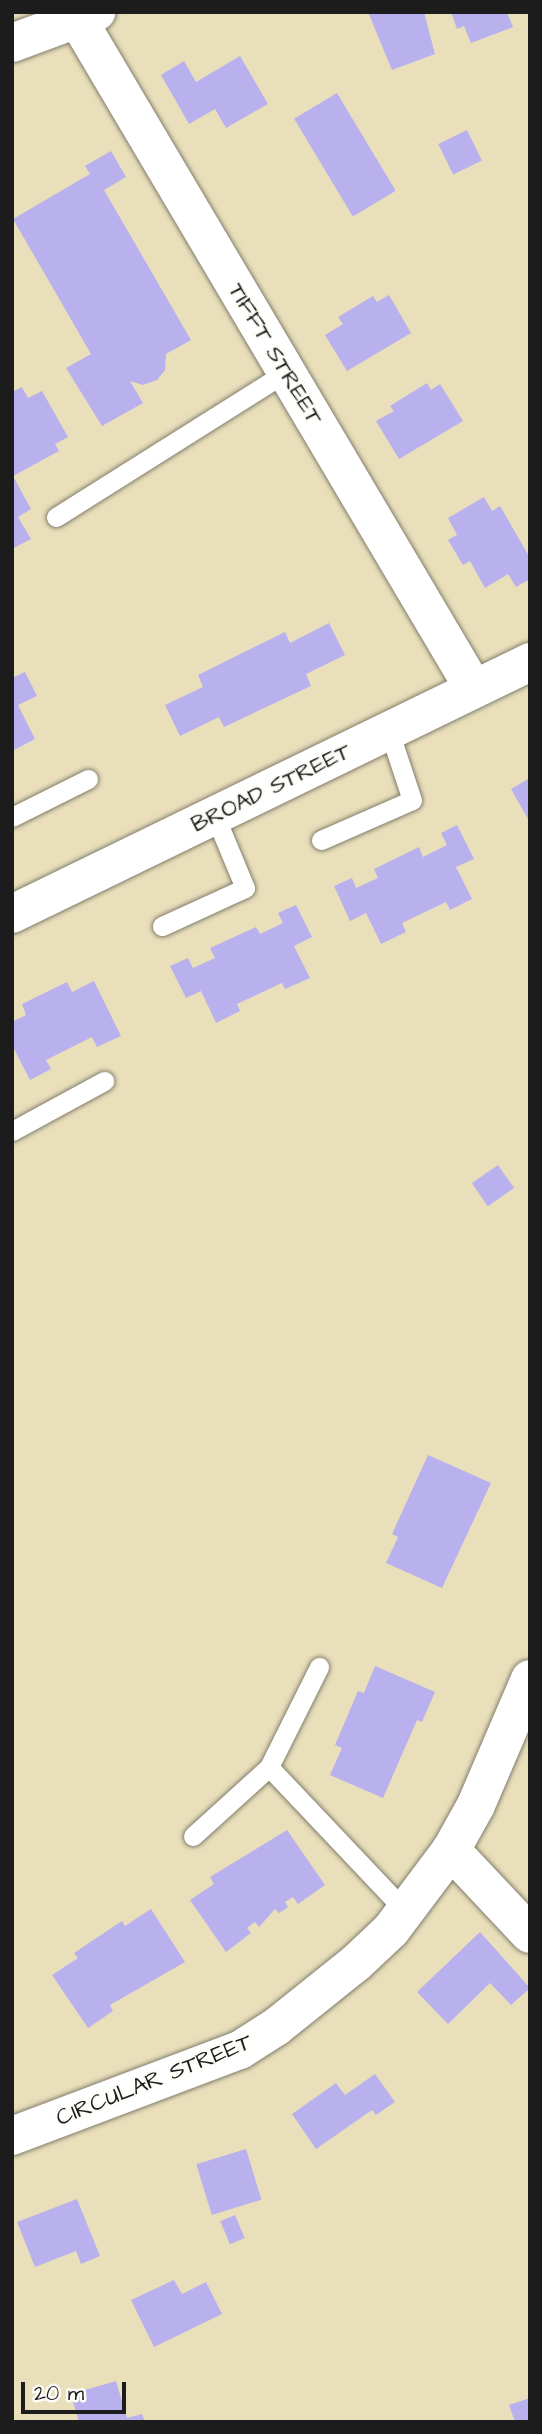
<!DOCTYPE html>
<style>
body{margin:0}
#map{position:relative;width:542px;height:2434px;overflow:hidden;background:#e9dfbb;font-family:"Architects Daughter",sans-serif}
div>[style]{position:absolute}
.building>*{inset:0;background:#b9b1ee;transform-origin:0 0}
.roads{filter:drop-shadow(0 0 2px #827e6c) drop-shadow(0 0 2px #827e6c)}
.lane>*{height:19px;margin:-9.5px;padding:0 9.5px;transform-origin:9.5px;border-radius:9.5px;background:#fff}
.street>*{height:38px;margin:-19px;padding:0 19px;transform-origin:19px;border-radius:19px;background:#fff}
.secondary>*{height:38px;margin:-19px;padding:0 19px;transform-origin:19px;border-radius:19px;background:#fff}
span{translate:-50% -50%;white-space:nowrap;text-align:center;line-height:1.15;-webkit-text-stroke:5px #fdfcf7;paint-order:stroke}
.street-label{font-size:23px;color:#1c1c1c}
.frame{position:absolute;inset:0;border:14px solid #1c1c1c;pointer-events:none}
.scale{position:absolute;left:21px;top:2382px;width:105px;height:32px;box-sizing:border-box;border:4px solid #1c1c1c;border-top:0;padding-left:9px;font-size:21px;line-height:24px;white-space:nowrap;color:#1c1c1c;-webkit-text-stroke:5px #fdfcf7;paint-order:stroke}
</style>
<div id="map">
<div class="building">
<div style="clip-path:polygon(368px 12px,424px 12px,435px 54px,392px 70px)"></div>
<div style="clip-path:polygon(451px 12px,507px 12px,513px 27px,471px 43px,464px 26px,457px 29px)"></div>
<div style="clip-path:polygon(240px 56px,268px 104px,226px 128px,215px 109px,189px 124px,161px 75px,184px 61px,196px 82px)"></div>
<div style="left:337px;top:93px;width:114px;height:50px;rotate:59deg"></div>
<div style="left:467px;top:130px;width:34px;height:32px;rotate:64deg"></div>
<div style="clip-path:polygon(111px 151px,126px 177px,104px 190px,191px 340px,166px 354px,165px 370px,157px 380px,143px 385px,130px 381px,143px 403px,102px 426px,66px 368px,91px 354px,13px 219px,90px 174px,85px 166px)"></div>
<div style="clip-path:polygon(389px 295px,411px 333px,347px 371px,325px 335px,343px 324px,338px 317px,373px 296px,377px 302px)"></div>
<div style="clip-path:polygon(427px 383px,431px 390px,440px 384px,463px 421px,399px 459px,376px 421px,394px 411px,390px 406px)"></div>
<div style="clip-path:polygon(22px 387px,28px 398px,42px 391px,68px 437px,55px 444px,59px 451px,13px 476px,31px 509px,18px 517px,31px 539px,12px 549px,12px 392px)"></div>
<div style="clip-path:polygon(484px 497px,492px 511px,500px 506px,530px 558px,530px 579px,516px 587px,508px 574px,485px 588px,470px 561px,463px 565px,448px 540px,457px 535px,448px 518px)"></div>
<div style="clip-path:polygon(329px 623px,345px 655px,306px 674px,311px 686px,224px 727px,219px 717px,180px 736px,165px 705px,203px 687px,198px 675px,285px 632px,290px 643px)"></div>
<div style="clip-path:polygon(25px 672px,37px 696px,18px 705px,35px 739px,12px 751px,12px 678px)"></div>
<div style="clip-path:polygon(530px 778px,530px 818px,528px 819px,511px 789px)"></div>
<div style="clip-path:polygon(457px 825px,474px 859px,456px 867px,472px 899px,450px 910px,446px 902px,402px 923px,406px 932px,381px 944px,366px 913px,350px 921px,334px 886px,352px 878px,356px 888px,378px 878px,374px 869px,419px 847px,423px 857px,447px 845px,441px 833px)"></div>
<div style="clip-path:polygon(296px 905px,312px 937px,294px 946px,310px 978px,285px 989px,282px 983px,237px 1004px,240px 1011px,216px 1023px,201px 991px,186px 998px,170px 966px,188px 958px,193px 968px,215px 958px,210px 948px,256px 927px,260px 934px,283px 923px,278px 913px)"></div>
<div style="clip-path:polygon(94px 981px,121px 1036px,97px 1047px,92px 1037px,46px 1060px,51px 1069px,30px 1080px,12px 1045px,12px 1022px,26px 1015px,22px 1004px,67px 982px,72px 992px)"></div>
<div style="left:498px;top:1165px;width:28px;height:32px;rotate:55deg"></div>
<div style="clip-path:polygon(428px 1455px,491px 1483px,442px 1588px,386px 1563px,398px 1537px,392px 1534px)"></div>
<div style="clip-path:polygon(375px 1666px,435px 1692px,422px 1722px,417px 1720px,383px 1798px,330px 1775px,342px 1748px,335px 1745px,358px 1691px,364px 1693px)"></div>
<div style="clip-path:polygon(287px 1830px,325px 1885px,298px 1904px,293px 1897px,285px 1902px,288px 1907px,279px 1913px,275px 1909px,259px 1927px,255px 1922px,247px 1928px,251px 1933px,226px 1952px,190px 1900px,214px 1884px,210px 1877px)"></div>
<div style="clip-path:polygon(151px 1909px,185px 1962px,110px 2005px,113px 2011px,88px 2028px,52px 1975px,78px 1958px,74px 1953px,122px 1921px,125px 1926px)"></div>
<div style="clip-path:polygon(480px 1932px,530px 1988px,511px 2005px,490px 1983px,448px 2024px,417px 1992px)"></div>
<div style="clip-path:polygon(375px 2074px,395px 2102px,376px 2115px,372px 2110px,316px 2149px,292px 2114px,336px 2083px,345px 2095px)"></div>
<div style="left:246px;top:2149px;width:53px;height:52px;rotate:73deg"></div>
<div style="clip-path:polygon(77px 2199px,100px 2256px,81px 2264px,76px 2251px,35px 2267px,17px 2222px)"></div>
<div style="left:235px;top:2215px;width:25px;height:16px;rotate:67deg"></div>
<div style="clip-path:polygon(174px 2280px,182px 2294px,206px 2282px,222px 2314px,154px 2347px,131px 2300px)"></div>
<div style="clip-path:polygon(116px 2381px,127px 2418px,142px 2414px,145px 2422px,79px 2422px,71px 2394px)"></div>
<div style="clip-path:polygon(530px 2398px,530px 2422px,515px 2422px,509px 2405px)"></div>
</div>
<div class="roads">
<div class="lane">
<div style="left:56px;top:517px;width:272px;rotate:-32.2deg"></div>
<div style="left:12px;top:817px;width:85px;rotate:-26.6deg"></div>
<div style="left:321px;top:840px;width:99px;rotate:-23.7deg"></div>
<div style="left:412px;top:800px;width:73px;rotate:-108.4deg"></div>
<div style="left:162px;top:926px;width:91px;rotate:-24.6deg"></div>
<div style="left:245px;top:888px;width:78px;rotate:-112.6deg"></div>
<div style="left:12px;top:1131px;width:105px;rotate:-28.5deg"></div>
<div style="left:269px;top:1767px;width:199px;rotate:46.6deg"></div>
<div style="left:193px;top:1836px;width:103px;rotate:-42.2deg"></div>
<div style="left:269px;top:1767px;width:112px;rotate:-63.4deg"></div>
</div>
<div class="street">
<div style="left:78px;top:20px;width:777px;rotate:59.38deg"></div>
<div style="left:12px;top:914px;width:576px;rotate:-25.94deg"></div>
<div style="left:451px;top:1850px;width:115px;rotate:46.8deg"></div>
<div style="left:12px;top:2136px;width:244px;rotate:-20.7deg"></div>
<div style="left:240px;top:2050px;width:43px;rotate:-32.6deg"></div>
<div style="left:276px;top:2027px;width:102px;rotate:-38.7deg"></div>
<div style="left:356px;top:1963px;width:48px;rotate:-43.3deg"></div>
<div style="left:391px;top:1930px;width:100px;rotate:-53.1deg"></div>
<div style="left:451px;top:1850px;width:51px;rotate:-60.9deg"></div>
<div style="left:476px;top:1805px;width:137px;rotate:-66.8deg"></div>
</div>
<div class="secondary">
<div style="left:12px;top:43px;width:90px;rotate:-20.3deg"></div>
</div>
</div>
<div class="street-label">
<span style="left:275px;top:354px;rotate:59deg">TIFFT STREET</span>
<span style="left:271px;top:788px;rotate:-26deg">BROAD STREET</span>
<span style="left:154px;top:2080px;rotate:-22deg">CIRCULAR STREET</span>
</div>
<div class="frame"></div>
<div class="scale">20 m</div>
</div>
